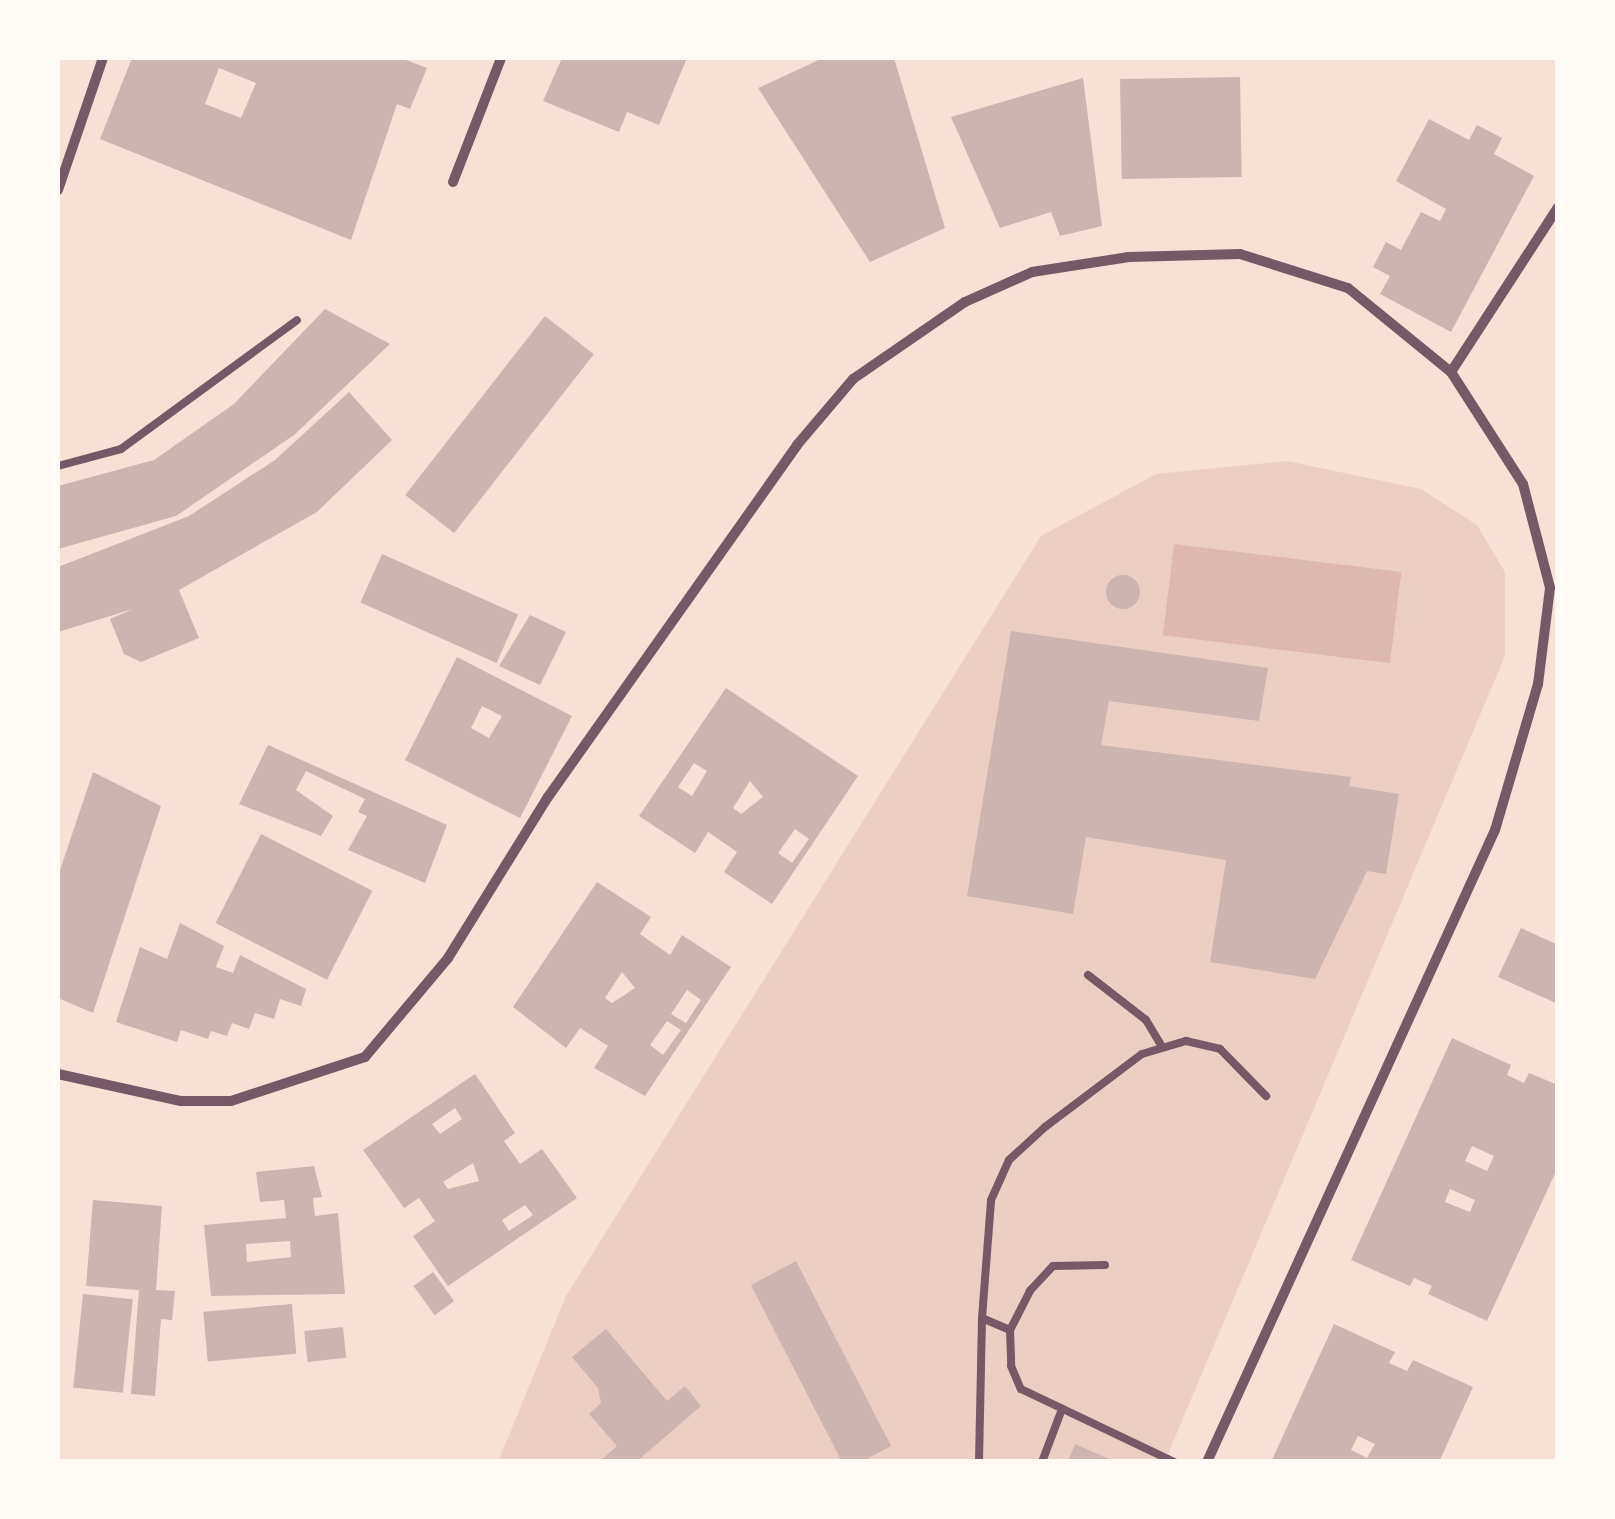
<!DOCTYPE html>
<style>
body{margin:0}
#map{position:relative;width:1615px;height:1519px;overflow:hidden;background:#f7e1d7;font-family:Quicksand,sans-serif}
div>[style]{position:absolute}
.green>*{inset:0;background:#ebcfc5}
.water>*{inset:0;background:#dcb8b0;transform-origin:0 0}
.building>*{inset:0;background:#ccb4b1;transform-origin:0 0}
.round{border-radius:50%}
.service>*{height:8px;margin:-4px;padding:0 4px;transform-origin:4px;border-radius:4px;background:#755966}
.minor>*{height:10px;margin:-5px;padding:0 5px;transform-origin:5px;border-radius:5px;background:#755966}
span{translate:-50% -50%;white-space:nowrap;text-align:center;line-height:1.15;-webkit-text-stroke:8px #fffaf5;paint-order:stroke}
.frame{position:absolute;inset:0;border:60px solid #fffaf5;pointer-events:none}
</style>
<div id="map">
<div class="green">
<div style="clip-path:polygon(1287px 461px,1421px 489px,1477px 525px,1505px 572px,1505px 656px,1165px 1461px,498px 1462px,566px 1296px,1041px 536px,1156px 474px)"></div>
</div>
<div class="water">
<div style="left:1174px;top:544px;width:229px;height:92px;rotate:7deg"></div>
</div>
<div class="building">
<div style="clip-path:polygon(evenodd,132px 58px,401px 58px,427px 68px,410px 109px,397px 104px,351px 240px,100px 139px,132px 58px,219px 68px,256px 83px,241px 118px,205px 104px,219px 68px)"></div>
<div style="clip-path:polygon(562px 58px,687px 58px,659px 125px,627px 112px,619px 132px,543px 101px)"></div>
<div style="clip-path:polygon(823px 58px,894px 58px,945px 228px,870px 262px,758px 88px)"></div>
<div style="left:1240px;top:77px;width:100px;height:120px;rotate:89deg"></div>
<div style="clip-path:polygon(1083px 78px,1102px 226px,1060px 236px,1051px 212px,1000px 228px,951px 117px)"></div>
<div style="clip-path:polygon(1429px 119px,1469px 140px,1477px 125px,1502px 138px,1494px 154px,1534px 176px,1451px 332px,1380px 294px,1390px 276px,1373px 267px,1386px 242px,1401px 250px,1421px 212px,1440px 221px,1446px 209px,1396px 181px)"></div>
<div style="clip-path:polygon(325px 309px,390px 344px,294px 435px,176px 516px,58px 549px,58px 486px,154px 460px,234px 404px)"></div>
<div style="left:545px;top:316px;width:62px;height:227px;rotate:38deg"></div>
<div style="clip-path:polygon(349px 392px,392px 440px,317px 512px,179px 590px,199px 638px,141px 662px,124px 654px,110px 619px,133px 609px,58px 632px,58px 567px,189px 516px,275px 460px)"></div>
<div style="left:382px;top:554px;width:149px;height:53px;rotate:24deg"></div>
<div class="round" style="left:1106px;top:575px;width:34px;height:34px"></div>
<div style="clip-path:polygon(530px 615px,566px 632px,540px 685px,499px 666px)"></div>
<div style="clip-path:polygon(1011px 631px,1268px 668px,1259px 721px,1109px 701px,1101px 745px,1351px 777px,1349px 786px,1399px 794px,1386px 874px,1367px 871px,1315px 979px,1210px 962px,1226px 860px,1086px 837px,1073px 914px,967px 896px)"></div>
<div style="clip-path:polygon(evenodd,457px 657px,572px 716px,520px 818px,405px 760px,457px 657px,482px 706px,502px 716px,489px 738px,471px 728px,482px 706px)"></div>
<div style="clip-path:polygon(evenodd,726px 688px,858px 776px,772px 904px,724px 872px,737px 852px,708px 832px,695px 853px,639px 816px,726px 688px,694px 763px,707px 771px,692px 796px,678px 787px,694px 763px,726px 688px,750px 781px,763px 797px,741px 814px,733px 808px,750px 781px,726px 688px,795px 829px,809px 839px,792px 863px,778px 853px,795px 829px)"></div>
<div style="clip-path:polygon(268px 745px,447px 825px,425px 883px,348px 850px,367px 816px,358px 812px,365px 799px,306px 771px,296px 790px,333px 816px,321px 836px,239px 804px)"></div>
<div style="clip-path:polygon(93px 772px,161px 806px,93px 1013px,58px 998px,58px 876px)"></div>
<div style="left:261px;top:834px;width:125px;height:100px;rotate:27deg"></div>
<div style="clip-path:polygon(evenodd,597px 882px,651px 917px,640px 934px,670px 955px,682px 935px,731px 967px,645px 1096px,594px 1068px,608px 1046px,580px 1028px,566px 1048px,513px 1007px,597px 882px,622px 972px,635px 988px,612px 1003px,605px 998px,622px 972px,597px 882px,687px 990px,701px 1000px,686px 1023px,671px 1014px,687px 990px,597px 882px,667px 1021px,681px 1030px,663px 1055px,650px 1045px,667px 1021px)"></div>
<div style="clip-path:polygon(180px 923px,224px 946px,216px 967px,233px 973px,240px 955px,306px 989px,301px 1006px,280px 999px,274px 1019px,255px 1013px,249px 1029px,232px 1023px,227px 1036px,211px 1031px,208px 1039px,181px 1030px,177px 1042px,116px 1022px,140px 947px,167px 959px)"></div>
<div style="clip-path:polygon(1521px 928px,1558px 945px,1558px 1004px,1498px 977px)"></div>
<div style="clip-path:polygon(evenodd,1452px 1038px,1511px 1065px,1507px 1075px,1524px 1083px,1529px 1073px,1558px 1085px,1558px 1167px,1487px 1321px,1428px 1294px,1432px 1286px,1414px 1278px,1410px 1286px,1351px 1260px,1452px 1038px,1472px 1146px,1494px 1156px,1487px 1171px,1465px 1161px,1472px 1146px,1452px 1038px,1450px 1189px,1475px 1200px,1470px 1212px,1445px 1202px,1450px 1189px)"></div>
<div style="clip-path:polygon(evenodd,475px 1074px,515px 1133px,504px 1141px,520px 1164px,542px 1149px,577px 1198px,448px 1286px,413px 1236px,435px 1221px,419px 1198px,404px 1208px,363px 1150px,475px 1074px,455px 1108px,462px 1119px,440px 1134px,432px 1124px,455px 1108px,475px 1074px,473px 1163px,479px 1181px,448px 1189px,443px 1182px,473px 1163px,475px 1074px,525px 1205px,533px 1215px,509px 1231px,502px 1220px,525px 1205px)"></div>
<div style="clip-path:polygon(evenodd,314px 1166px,322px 1197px,313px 1198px,315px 1216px,338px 1213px,345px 1294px,211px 1296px,204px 1225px,286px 1218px,284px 1200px,260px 1202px,256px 1172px,314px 1166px,290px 1241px,291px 1257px,247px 1262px,246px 1244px,290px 1241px)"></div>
<div style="clip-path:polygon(93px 1200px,162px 1206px,156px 1290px,175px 1291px,172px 1320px,161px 1319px,155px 1396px,131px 1394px,139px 1290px,86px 1286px)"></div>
<div style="clip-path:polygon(796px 1261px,891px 1446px,861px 1462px,842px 1462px,751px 1285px)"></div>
<div style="left:433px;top:1272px;width:36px;height:24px;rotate:54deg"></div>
<div style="left:83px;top:1294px;width:50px;height:94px;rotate:6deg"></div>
<div style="left:292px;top:1304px;width:50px;height:89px;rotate:85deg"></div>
<div style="clip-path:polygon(evenodd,1334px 1324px,1395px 1352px,1389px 1363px,1407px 1371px,1413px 1360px,1473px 1387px,1439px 1462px,1271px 1462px,1334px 1324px,1358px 1436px,1375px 1444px,1367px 1458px,1351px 1450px,1358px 1436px)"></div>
<div style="left:343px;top:1327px;width:31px;height:39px;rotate:84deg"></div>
<div style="clip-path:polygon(606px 1329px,667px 1401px,685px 1386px,701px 1406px,636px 1462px,599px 1462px,617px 1446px,589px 1414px,601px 1403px,598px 1388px,572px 1357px)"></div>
<div style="clip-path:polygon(1075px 1444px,1116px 1462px,1068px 1462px)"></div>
</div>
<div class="service">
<div style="left:58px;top:466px;width:65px;rotate:-15.1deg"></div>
<div style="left:121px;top:449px;width:218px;rotate:-36.2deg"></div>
<div style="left:1088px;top:975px;width:73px;rotate:37.8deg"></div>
<div style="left:1146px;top:1020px;width:29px;rotate:59deg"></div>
<div style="left:1105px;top:1265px;width:52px;rotate:178.9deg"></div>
<div style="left:1053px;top:1266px;width:34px;rotate:133deg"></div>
<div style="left:1030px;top:1291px;width:44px;rotate:117.1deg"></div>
<div style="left:1010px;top:1330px;width:36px;rotate:88deg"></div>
<div style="left:1011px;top:1366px;width:25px;rotate:67deg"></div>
<div style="left:1021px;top:1389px;width:170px;rotate:25.5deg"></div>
<div style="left:1010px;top:1330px;width:30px;rotate:-157deg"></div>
<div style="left:982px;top:1318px;width:118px;rotate:-85.6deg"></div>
<div style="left:991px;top:1200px;width:44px;rotate:-65.8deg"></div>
<div style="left:1009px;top:1160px;width:49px;rotate:-42.5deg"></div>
<div style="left:1045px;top:1127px;width:121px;rotate:-37deg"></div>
<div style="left:1142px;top:1054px;width:46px;rotate:-16.5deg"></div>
<div style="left:1186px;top:1041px;width:35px;rotate:13deg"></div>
<div style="left:1220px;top:1049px;width:66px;rotate:45.6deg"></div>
<div style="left:979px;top:1462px;width:144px;rotate:-88.8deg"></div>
<div style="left:1042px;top:1462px;width:57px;rotate:-69.3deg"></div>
</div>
<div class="minor">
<div style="left:453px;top:182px;width:133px;rotate:-68.8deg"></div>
<div style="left:58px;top:190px;width:139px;rotate:-71.2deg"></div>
<div style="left:1451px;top:372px;width:197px;rotate:-57deg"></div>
<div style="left:58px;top:1074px;width:126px;rotate:12.4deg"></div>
<div style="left:181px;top:1101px;width:50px"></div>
<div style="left:231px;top:1101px;width:141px;rotate:-18.2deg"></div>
<div style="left:365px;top:1057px;width:129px;rotate:-50deg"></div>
<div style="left:448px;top:958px;width:190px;rotate:-58.2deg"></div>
<div style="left:548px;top:797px;width:431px;rotate:-54.7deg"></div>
<div style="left:797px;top:445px;width:87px;rotate:-49.7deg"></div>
<div style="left:853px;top:379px;width:136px;rotate:-34.5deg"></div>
<div style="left:965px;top:302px;width:73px;rotate:-24.1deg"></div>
<div style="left:1032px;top:272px;width:98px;rotate:-8.8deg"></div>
<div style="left:1129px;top:257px;width:111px;rotate:-1.5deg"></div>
<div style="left:1240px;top:254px;width:113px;rotate:17.5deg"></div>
<div style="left:1348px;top:288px;width:133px;rotate:39.2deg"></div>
<div style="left:1451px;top:372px;width:133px;rotate:57.3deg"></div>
<div style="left:1523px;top:484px;width:107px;rotate:75.4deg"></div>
<div style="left:1550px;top:588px;width:97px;rotate:97.1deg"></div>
<div style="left:1538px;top:684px;width:152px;rotate:106.4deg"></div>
<div style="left:1495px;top:830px;width:695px;rotate:114.5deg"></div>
</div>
<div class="frame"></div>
</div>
